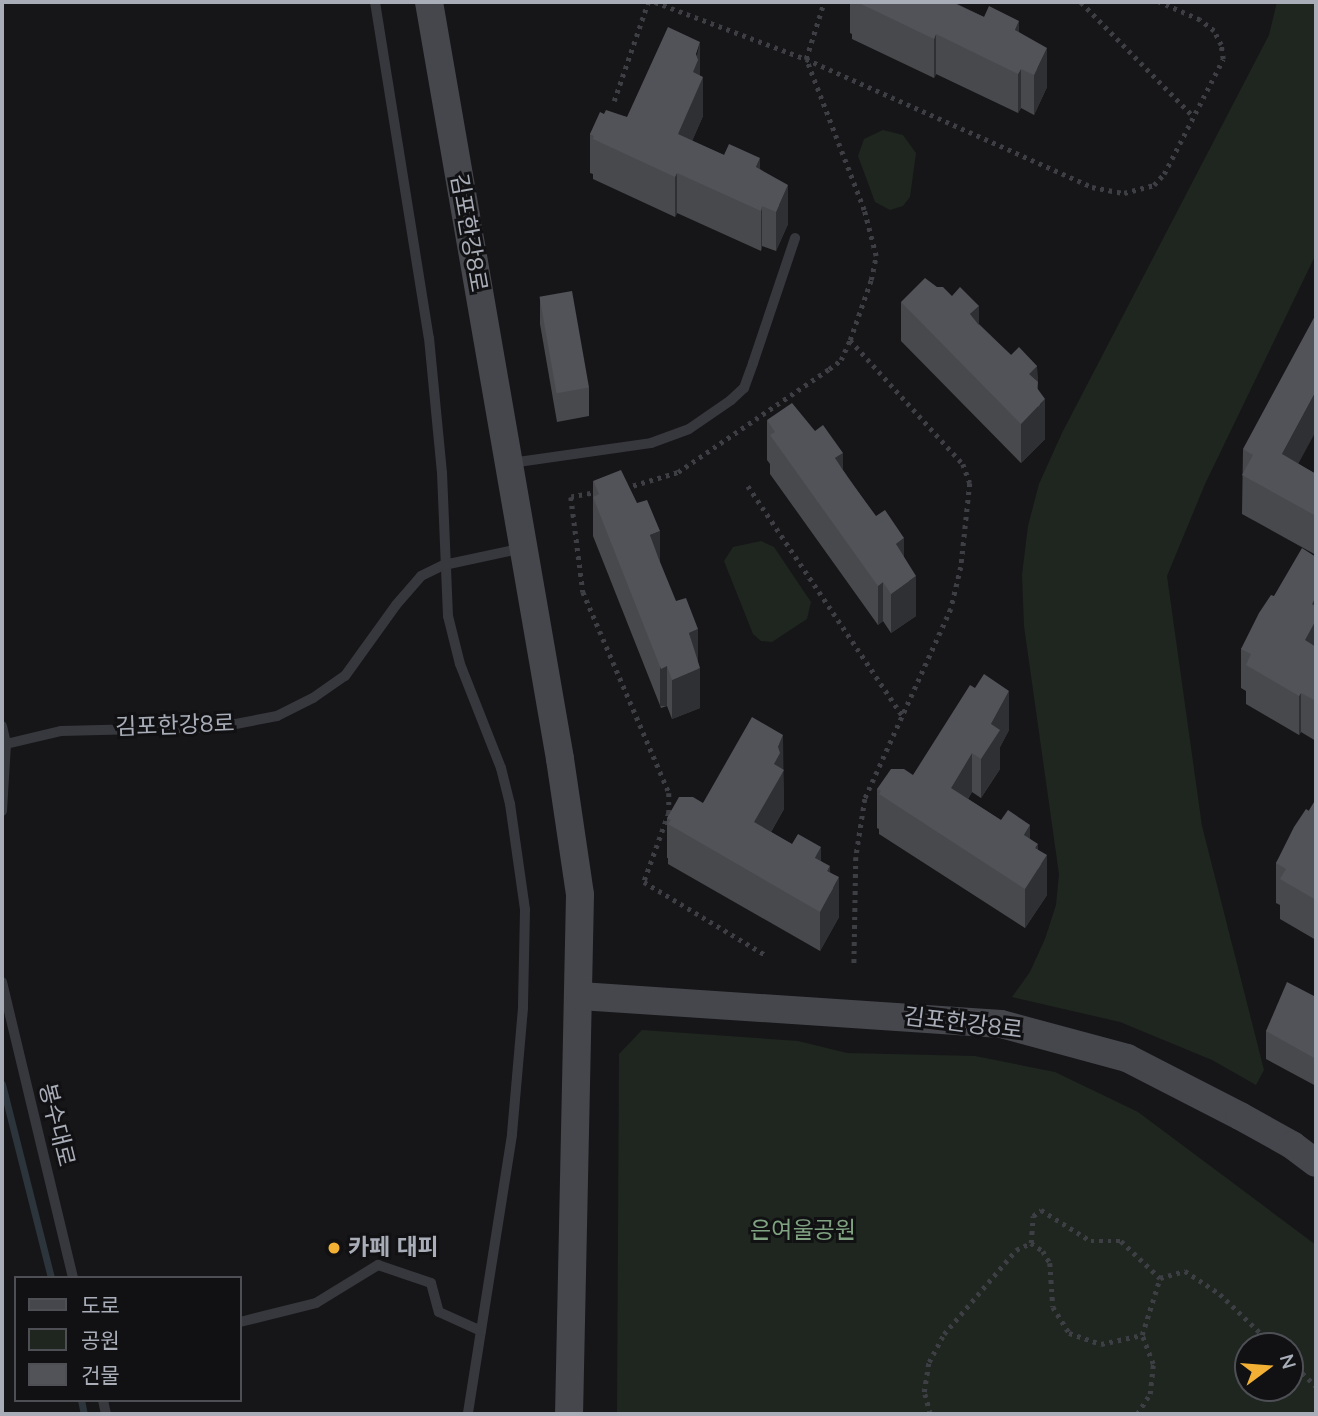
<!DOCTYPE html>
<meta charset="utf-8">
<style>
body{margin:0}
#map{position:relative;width:1318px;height:1416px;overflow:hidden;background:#161618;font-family:"Nunito Sans","Noto Sans KR",sans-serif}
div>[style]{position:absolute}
.green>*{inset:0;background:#1e261f}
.stream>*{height:7px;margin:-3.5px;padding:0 3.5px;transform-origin:3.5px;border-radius:3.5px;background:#2c353c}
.path>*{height:4.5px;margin-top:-2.25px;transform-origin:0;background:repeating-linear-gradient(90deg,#3d3f44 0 3.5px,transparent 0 8.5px)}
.lane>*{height:10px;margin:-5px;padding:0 5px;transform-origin:5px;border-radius:5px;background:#37383d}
.secondary>*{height:28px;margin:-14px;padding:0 14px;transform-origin:14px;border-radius:14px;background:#45474d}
.wall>*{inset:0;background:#47494d}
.shaded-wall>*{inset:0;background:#2f3033;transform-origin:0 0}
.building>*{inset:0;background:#525359;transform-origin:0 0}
.dots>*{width:19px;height:19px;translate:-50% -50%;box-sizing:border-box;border:4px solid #111113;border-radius:50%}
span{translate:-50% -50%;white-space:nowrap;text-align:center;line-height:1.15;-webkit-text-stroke:6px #111113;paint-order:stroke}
.street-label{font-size:23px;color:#a8adb8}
.park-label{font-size:23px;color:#7fa381}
.poi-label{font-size:23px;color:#a8adb8;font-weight:700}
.left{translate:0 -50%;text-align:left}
.frame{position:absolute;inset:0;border:4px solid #a8adb8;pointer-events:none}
.legend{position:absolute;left:14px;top:1276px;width:228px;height:126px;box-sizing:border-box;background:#111113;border:2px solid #4d4f55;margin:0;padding:9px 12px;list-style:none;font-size:21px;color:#a8adb8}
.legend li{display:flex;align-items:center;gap:14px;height:35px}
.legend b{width:35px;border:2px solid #4d4f55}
.north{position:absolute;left:1234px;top:1332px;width:70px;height:70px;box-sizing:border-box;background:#111113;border:2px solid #4d4f55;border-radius:50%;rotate:74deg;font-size:19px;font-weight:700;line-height:28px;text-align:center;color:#a8adb8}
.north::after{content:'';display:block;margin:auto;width:24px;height:32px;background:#f2b134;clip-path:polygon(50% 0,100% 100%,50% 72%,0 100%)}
</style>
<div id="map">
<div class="green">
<div style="clip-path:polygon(1277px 2px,1316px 2px,1316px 254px,1205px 484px,1167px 576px,1202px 826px,1264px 1070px,1256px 1085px,1212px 1060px,1120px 1022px,1012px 997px,1030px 972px,1045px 939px,1056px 905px,1059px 874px,1024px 626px,1022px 575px,1028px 526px,1039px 484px,1062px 433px,1269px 35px)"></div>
<div style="clip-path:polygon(883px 130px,903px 135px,916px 153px,910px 197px,903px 206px,890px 210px,875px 202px,858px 156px,864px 139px)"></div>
<div style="clip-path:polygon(761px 541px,774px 547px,811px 602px,807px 619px,772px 642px,761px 641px,753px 634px,724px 561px,733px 547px)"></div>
<div style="clip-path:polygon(evenodd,642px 1030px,798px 1041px,847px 1053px,975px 1056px,1055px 1072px,1138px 1112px,1316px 1245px,1316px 1414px,617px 1414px,619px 1054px,642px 1030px,1290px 1346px,1290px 1388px,1248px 1388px,1248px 1346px,1290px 1346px)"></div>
</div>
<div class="stream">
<div style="left:2px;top:1084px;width:200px;rotate:75.8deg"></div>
<div style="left:81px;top:1400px;width:14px;rotate:78deg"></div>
</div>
<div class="path">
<div style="left:655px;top:2px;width:161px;rotate:20.7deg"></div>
<div style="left:806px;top:59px;width:313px;rotate:24.1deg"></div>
<div style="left:1092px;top:187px;width:33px;rotate:11deg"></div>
<div style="left:1124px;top:193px;width:31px;rotate:-15deg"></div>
<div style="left:1154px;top:185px;width:15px;rotate:-48deg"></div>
<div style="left:1164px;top:174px;width:129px;rotate:-62.8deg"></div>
<div style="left:1223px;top:59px;width:14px;rotate:-98deg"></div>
<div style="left:1221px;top:45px;width:16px;rotate:-117deg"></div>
<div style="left:1214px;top:31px;width:18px;rotate:-142deg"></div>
<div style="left:1200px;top:20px;width:45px;rotate:-156.3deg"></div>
<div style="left:1081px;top:2px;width:161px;rotate:45.5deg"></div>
<div style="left:614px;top:101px;width:105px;rotate:-71deg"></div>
<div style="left:850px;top:340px;width:168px;rotate:47.7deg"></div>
<div style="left:963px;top:464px;width:20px;rotate:70deg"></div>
<div style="left:970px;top:483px;width:84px;rotate:96.1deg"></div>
<div style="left:961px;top:567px;width:43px;rotate:103.4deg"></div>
<div style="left:951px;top:609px;width:209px;rotate:114.4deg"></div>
<div style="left:865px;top:799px;width:59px;rotate:98.8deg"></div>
<div style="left:856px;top:857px;width:110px;rotate:91deg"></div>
<div style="left:748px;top:486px;width:276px;rotate:56.1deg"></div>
<div style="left:625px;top:488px;width:55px;rotate:-16.8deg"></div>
<div style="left:678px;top:472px;width:183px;rotate:-34.3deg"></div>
<div style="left:829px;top:369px;width:15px;rotate:-37deg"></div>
<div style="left:841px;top:360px;width:22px;rotate:-66deg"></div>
<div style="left:850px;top:340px;width:64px;rotate:-70.7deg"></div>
<div style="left:871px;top:280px;width:25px;rotate:-78deg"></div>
<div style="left:876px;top:256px;width:48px;rotate:-104.6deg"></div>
<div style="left:864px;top:210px;width:162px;rotate:-111deg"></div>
<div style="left:806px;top:59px;width:60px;rotate:-72.5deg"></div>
<div style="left:599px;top:492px;width:28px;rotate:170deg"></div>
<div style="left:571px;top:497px;width:96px;rotate:82.8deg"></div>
<div style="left:583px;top:592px;width:219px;rotate:66.8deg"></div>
<div style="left:669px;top:793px;width:20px;rotate:90deg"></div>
<div style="left:669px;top:813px;width:73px;rotate:109.9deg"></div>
<div style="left:644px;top:882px;width:144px;rotate:31deg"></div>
<div style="left:1031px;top:1243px;width:27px;rotate:-86deg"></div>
<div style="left:1033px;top:1216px;width:10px;rotate:-37deg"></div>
<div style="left:1041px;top:1210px;width:59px;rotate:31.8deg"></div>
<div style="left:1091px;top:1241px;width:30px"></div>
<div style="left:1121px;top:1241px;width:54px;rotate:43.5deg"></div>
<div style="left:1290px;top:1361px;width:36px;rotate:44deg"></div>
<div style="left:930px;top:1414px;width:23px;rotate:-105deg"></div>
<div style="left:924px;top:1392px;width:30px;rotate:-81deg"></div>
<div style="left:929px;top:1362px;width:32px;rotate:-62deg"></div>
<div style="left:944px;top:1334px;width:111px;rotate:-49.4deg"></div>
<div style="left:1016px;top:1250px;width:17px;rotate:-25deg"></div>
<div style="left:1031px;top:1243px;width:14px;rotate:34deg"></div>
<div style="left:1043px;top:1251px;width:14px;rotate:60deg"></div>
<div style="left:1050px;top:1263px;width:44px;rotate:86.1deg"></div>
<div style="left:1053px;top:1307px;width:31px;rotate:58deg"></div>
<div style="left:1069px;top:1333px;width:34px;rotate:19deg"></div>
<div style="left:1101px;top:1344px;width:42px;rotate:-12.4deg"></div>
<div style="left:1137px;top:1414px;width:24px;rotate:-57deg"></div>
<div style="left:1150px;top:1394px;width:30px;rotate:-84deg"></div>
<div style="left:1153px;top:1364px;width:31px;rotate:-111deg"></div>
<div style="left:1142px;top:1335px;width:60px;rotate:-72.5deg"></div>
<div style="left:1160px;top:1278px;width:26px;rotate:-16deg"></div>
<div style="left:1185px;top:1271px;width:42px;rotate:33.3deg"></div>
<div style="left:1220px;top:1294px;width:75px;rotate:43.9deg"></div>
</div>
<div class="lane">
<div style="left:375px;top:2px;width:340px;rotate:80.9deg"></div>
<div style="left:429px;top:338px;width:136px;rotate:84.5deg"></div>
<div style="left:442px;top:473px;width:143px;rotate:87.6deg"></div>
<div style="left:448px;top:616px;width:49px;rotate:76deg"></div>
<div style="left:460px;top:664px;width:112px;rotate:68.5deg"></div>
<div style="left:501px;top:768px;width:37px;rotate:76deg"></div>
<div style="left:510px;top:804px;width:107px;rotate:81.9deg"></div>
<div style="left:525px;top:910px;width:98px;rotate:91.2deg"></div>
<div style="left:523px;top:1008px;width:127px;rotate:95deg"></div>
<div style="left:512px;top:1135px;width:282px;rotate:99deg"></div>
<div style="left:511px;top:463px;width:141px;rotate:-8.1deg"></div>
<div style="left:651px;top:443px;width:40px;rotate:-20.2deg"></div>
<div style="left:689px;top:429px;width:51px;rotate:-34.6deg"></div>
<div style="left:731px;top:400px;width:18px;rotate:-43deg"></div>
<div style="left:744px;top:388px;width:27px;rotate:-70deg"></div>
<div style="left:753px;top:363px;width:132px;rotate:-71.4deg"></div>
<div style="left:2px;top:726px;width:18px;rotate:77deg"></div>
<div style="left:6px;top:744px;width:4px;rotate:166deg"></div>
<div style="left:2px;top:811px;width:67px;rotate:-86.6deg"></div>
<div style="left:6px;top:744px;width:57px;rotate:-13.3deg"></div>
<div style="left:61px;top:731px;width:159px;rotate:-1.4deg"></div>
<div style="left:220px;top:727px;width:58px;rotate:-10.9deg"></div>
<div style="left:277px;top:716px;width:40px;rotate:-26.6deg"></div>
<div style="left:313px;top:698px;width:39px;rotate:-35deg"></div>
<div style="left:345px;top:676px;width:87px;rotate:-54.3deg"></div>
<div style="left:396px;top:605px;width:38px;rotate:-49deg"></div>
<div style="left:421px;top:576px;width:25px;rotate:-26deg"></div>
<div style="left:444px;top:565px;width:72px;rotate:-12.1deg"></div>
<div style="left:2px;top:982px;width:304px;rotate:76.5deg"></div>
<div style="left:240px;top:1322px;width:78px;rotate:-14deg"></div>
<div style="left:316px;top:1303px;width:73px;rotate:-31.5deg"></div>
<div style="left:378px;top:1265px;width:56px;rotate:18.8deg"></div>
<div style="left:431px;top:1283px;width:30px;rotate:75deg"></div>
<div style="left:439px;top:1312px;width:46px;rotate:24.3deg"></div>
<div style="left:103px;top:1400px;width:14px;rotate:78deg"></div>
</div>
<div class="secondary">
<div style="left:429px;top:2px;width:768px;rotate:80.18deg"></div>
<div style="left:560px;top:759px;width:137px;rotate:81.6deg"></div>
<div style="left:580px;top:895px;width:519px;rotate:91.21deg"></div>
<div style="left:580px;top:996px;width:422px;rotate:3.8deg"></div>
<div style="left:1001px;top:1024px;width:131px;rotate:15.1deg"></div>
<div style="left:1127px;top:1058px;width:127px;rotate:27.2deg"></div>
<div style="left:1240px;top:1116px;width:60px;rotate:29.1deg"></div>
<div style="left:1292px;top:1145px;width:30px;rotate:37deg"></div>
</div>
<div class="wall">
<div style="clip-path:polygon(850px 2px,953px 2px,984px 17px,1019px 32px,1047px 87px,1034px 115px,1021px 108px,1018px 113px,936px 74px,934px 78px,852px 39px,852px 34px,850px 33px)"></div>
<div style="clip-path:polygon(700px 75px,703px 116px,692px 141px,724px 155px,760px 169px,788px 224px,776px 251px,762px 246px,761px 251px,677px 213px,675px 217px,593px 179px,593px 174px,590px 173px,590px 134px,604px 114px,627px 117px)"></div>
<div style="clip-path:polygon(540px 297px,589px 388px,589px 416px,557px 422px,540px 324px)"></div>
<div style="clip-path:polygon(901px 302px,979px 324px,1011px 355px,1037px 366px,1038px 389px,1045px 439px,1021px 463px,901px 341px)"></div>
<div style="clip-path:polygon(767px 420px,843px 470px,904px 557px,916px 616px,891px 633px,883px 621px,878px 625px,770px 474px,770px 464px,767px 460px)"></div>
<div style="clip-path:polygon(1243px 449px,1298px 464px,1316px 474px,1316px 555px,1242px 514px)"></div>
<div style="clip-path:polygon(593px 481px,698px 662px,700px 708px,672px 719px,667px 706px,661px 708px,593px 536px)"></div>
<div style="clip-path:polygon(1316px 557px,1316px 741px,1301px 732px,1299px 735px,1246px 704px,1246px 691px,1241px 688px,1241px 649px)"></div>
<div style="clip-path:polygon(1009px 730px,1000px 747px,1000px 769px,981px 798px,972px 792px,968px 799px,1030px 839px,1038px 850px,1047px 895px,1025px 928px,879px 834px,879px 829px,877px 828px,877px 789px,913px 775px)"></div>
<div style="clip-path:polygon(783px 769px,784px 809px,771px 832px,821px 861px,830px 872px,839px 917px,820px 951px,668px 864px,668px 858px,667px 858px,667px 818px)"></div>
<div style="clip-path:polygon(1316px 799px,1316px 940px,1280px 919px,1280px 905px,1276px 903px,1276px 863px)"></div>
<div style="clip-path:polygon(1316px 997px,1316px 1086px,1266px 1059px,1266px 1031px)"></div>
</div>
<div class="shaded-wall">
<div style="clip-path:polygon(1019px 21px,1019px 60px,1015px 30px)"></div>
<div style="clip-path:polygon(936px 34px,936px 74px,934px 78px,934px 39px)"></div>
<div style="clip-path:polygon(700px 42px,700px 81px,703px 77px,703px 116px,678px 173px,678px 134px)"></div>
<div style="clip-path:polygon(1047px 48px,1047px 87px,1034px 115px,1034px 75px)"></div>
<div style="clip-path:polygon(1021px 69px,1021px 108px,1018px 113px,1018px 74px)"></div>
<div style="clip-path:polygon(760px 158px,760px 197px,756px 167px)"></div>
<div style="clip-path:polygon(677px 173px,677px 213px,675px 217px,675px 177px)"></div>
<div style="clip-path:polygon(788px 185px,788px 224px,776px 251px,776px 212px)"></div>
<div style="clip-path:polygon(762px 206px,762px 246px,761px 251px,761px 211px)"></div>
<div style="clip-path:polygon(979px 306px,979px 346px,970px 314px)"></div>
<div style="clip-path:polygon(1037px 366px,1038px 407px,1045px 399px,1045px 439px,1021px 463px,1021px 424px,1029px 374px)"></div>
<div style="clip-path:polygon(1316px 391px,1316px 431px,1282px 494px,1282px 454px)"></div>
<div style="clip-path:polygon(843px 453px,843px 492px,835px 458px)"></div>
<div style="clip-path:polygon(660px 531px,660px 570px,650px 535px)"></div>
<div style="clip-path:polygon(904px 538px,904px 578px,896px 544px)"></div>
<div style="clip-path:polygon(916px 576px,916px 616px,891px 633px,891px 594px)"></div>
<div style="clip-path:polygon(883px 582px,883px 621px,878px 625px,878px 586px)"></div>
<div style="clip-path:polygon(1316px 596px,1316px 659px,1305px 640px,1312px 604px)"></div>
<div style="clip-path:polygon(698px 629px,698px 668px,689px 633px)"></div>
<div style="left:667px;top:666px;width:40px;height:7px;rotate:90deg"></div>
<div style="clip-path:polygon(700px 668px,700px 708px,672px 719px,672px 680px)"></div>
<div style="clip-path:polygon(1009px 691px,1009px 730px,1000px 747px,1000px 769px,981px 798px,981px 759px,991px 724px)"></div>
<div style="clip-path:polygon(1301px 693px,1301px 732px,1299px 735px,1299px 696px)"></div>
<div style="clip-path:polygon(783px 735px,784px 809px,754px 861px,754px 822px,774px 764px,778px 747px)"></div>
<div style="clip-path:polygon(972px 753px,972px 792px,951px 827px,951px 788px)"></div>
<div style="clip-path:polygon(1030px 825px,1030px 864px,1024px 835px)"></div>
<div style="clip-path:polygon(1038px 844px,1038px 869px,1047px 855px,1047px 895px,1025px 928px,1025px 889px,1035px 848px)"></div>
<div style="clip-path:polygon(821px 847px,821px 887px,815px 858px)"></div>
<div style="clip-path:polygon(830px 866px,830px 894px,839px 877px,839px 917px,820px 951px,820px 912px,827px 871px)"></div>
</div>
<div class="building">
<div style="clip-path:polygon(857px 2px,951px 2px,984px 17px,989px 6px,1019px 21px,1015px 30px,1047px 48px,1034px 75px,1021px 69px,1018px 74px,936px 34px,934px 39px)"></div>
<div style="clip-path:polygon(668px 27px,700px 42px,696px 54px,698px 60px,693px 72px,703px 77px,678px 134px,724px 155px,729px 144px,760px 158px,756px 167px,788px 185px,776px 212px,762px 206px,761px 211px,677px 173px,675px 177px,593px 139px,594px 136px,590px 134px,600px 112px,604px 114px,606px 110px,627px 117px)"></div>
<div style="clip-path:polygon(925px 278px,937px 287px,943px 287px,952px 296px,960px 287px,979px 306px,970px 314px,978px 324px,1011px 355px,1019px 347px,1037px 366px,1029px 374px,1038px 382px,1037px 388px,1045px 399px,1021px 424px,901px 302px)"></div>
<div style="left:572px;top:291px;width:98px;height:33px;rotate:80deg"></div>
<div style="clip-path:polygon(1316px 314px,1316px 391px,1282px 454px,1316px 474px,1316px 516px,1242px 475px,1253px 455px,1243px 449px)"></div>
<div style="clip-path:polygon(792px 403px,815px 431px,823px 425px,843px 453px,835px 458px,848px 478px,876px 516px,885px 510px,904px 538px,896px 544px,916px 576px,891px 594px,883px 582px,878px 586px,770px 435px,775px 432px,767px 420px)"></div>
<div style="clip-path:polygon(621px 470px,637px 503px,647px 500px,660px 531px,650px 535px,658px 557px,676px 601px,686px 598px,698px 629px,689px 633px,700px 668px,672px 680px,667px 666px,661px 669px,593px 497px,599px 494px,593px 481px)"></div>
<div style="clip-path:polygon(1302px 548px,1316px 557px,1316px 596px,1312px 604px,1316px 607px,1316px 620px,1305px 640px,1316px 647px,1316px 701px,1301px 693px,1299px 696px,1246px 665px,1251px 654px,1241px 649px,1259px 613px,1271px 595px,1274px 596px)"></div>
<div style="clip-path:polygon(984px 674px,1009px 691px,991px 724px,1000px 730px,981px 759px,972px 753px,951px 788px,1001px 820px,1008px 810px,1030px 825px,1024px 835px,1038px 844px,1035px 848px,1047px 855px,1025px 889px,879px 794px,881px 791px,877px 789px,891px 769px,904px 769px,913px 775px,970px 685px,975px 688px)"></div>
<div style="clip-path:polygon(752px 717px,783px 735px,778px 747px,780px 753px,774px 764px,784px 770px,754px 822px,792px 844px,798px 834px,821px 847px,815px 858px,830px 866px,827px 871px,839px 877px,820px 912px,668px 824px,671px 820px,667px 818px,679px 797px,693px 797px,703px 803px)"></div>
<div style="clip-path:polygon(1316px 799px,1316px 900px,1280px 879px,1286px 869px,1276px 863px,1294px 827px,1306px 809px,1309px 811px)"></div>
<div style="clip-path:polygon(1287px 982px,1316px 997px,1316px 1059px,1266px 1031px)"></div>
</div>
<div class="dots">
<div style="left:334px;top:1248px;background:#f2b134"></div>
</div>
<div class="street-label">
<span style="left:468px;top:233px;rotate:80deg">김포한강8로</span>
<span style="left:175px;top:726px;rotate:-2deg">김포한강8로</span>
<span style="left:963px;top:1024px;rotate:7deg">김포한강8로</span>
<span style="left:56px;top:1125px;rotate:76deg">봉수대로</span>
</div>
<div class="park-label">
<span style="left:803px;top:1231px">은여울공원</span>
</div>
<div class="poi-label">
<span class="left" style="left:348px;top:1248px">카페 대피</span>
</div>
<div class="frame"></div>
<ul class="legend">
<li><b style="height:9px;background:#45474d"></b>도로</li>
<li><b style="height:19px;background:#1e261f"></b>공원</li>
<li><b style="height:19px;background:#525359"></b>건물</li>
</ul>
<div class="north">N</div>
</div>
